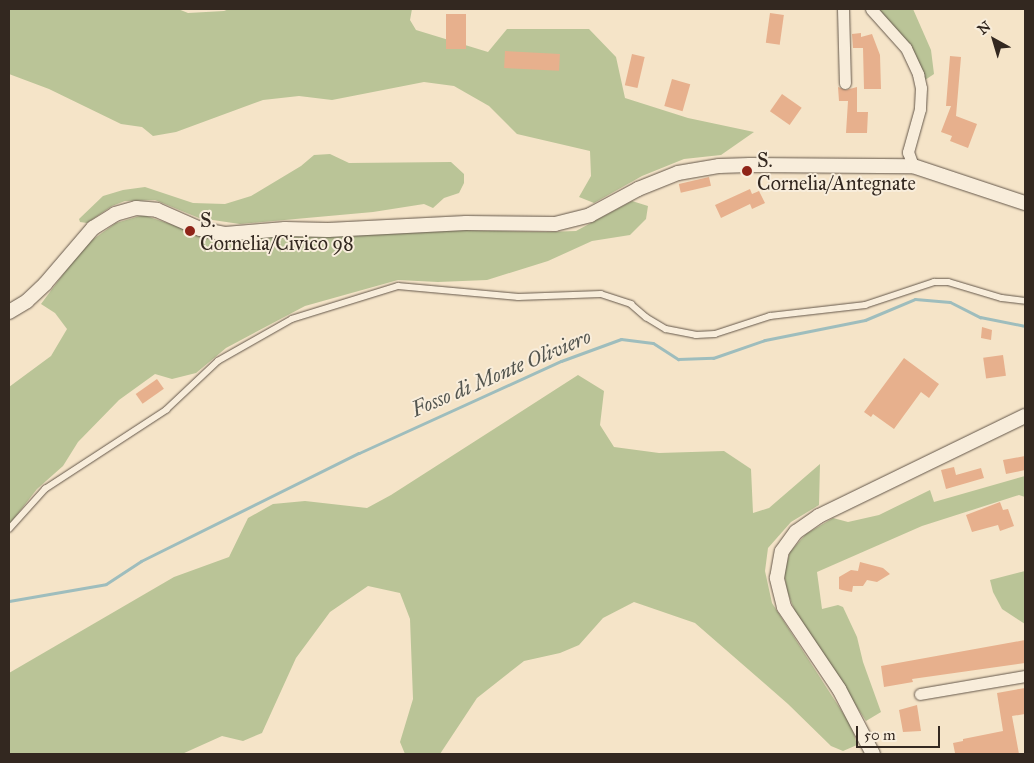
<!DOCTYPE html>
<style>
body{margin:0}
#map{position:relative;width:1034px;height:763px;overflow:hidden;background:#f5e4c8;font-family:"IM FELL Great Primer",serif}
div>[style]{position:absolute}
.green>*{inset:0;background:#bac497}
.stream>*{height:3px;margin:-1.5px;padding:0 1.5px;transform-origin:1.5px;border-radius:1.5px;background:#9ebdbd}
.building>*{inset:0;background:#e7b08d;transform-origin:0 0}
.roads{filter:drop-shadow(0 0 1px #64574a) drop-shadow(0 0 1px #64574a)}
.service>*{height:5.5px;margin:-2.75px;padding:0 2.75px;transform-origin:2.75px;border-radius:2.75px;background:#f8eddb}
.minor>*{height:11px;margin:-5.5px;padding:0 5.5px;transform-origin:5.5px;border-radius:5.5px;background:#f8eddb}
.tertiary>*{height:14px;margin:-7px;padding:0 7px;transform-origin:7px;border-radius:7px;background:#f8eddb}
.dots>*{width:14px;height:14px;translate:-50% -50%;box-sizing:border-box;border:2px solid #f8eddb;border-radius:50%}
span{translate:-50% -50%;white-space:nowrap;text-align:center;line-height:1.15;-webkit-text-stroke:4px #f8eddb;paint-order:stroke}
.poi-label{font-size:20px;color:#332820}
.left{translate:0 -50%;text-align:left}
.water-label{font-size:21px;color:#53554f;font-style:italic}
.frame{position:absolute;inset:0;border:10px solid #332820;pointer-events:none}
.north{position:absolute;left:969px;top:15px;width:50px;height:50px;-webkit-text-stroke:4px #f8eddb;paint-order:stroke;rotate:321deg;font-size:14px;font-weight:700;line-height:20px;text-align:center;color:#332820}
.north::after{content:'';display:block;margin:auto;width:18px;height:22px;background:#332820;clip-path:polygon(50% 0,100% 100%,50% 72%,0 100%)}
.scale{position:absolute;left:856px;top:726px;width:84px;height:22px;box-sizing:border-box;border:2px solid #332820;border-top:0;padding-left:6px;font-size:15px;line-height:18px;white-space:nowrap;color:#332820;-webkit-text-stroke:4px #f8eddb;paint-order:stroke}
</style>
<div id="map">
<div class="green">
<div style="clip-path:polygon(9px 9px,178px 9px,188px 13px,224px 11px,229px 9px,412px 9px,410px 20px,416px 30px,488px 52px,507px 29px,589px 29px,616px 57px,625px 98px,688px 118px,754px 132px,721px 155px,684px 159px,642px 176px,594px 203px,579px 197px,591px 176px,590px 151px,517px 134px,489px 106px,454px 86px,424px 82px,332px 100px,299px 96px,263px 100px,176px 132px,153px 136px,142px 127px,121px 124px,49px 89px,9px 74px)"></div>
<div style="clip-path:polygon(876px 9px,913px 9px,931px 50px,934px 74px,925px 80px,912px 50px)"></div>
<div style="clip-path:polygon(330px 154px,349px 163px,451px 162px,464px 174px,464px 183px,459px 193px,444px 198px,433px 208px,424px 204px,373px 212px,240px 224px,199px 218px,155px 200px,125px 201px,112px 206px,87px 223px,80px 222px,79px 219px,103px 196px,123px 190px,145px 187px,193px 203px,225px 204px,251px 196px,301px 166px,314px 155px)"></div>
<div style="clip-path:polygon(632px 201px,648px 206px,646px 219px,630px 235px,592px 241px,548px 261px,487px 280px,438px 282px,398px 280px,305px 306px,226px 348px,196px 373px,172px 379px,155px 374px,119px 400px,78px 442px,63px 466px,37px 489px,9px 525px,9px 387px,51px 356px,67px 329px,55px 313px,41px 304px,85px 245px,116px 223px,143px 215px,216px 239px,458px 230px,546px 232px,576px 231px)"></div>
<div style="clip-path:polygon(578px 375px,604px 391px,600px 425px,614px 447px,659px 453px,724px 451px,751px 469px,753px 513px,769px 508px,820px 464px,819px 505px,791px 522px,768px 548px,765px 571px,772px 603px,852px 727px,857px 745px,843px 751px,831px 746px,788px 704px,695px 623px,634px 602px,603px 618px,579px 645px,560px 653px,524px 661px,477px 698px,440px 754px,405px 754px,400px 742px,413px 699px,410px 619px,400px 593px,368px 586px,330px 612px,296px 658px,262px 733px,243px 741px,222px 736px,182px 754px,9px 754px,9px 673px,174px 577px,229px 557px,248px 518px,273px 504px,305px 501px,367px 508px,391px 495px)"></div>
<div style="clip-path:polygon(1025px 476px,1025px 497px,1019px 495px,922px 526px,817px 572px,822px 609px,838px 605px,843px 607px,857px 637px,863px 662px,881px 712px,866px 721px,796px 614px,787px 591px,784px 573px,790px 552px,806px 534px,833px 518px,848px 522px,879px 515px,930px 490px,934px 502px)"></div>
<div style="clip-path:polygon(1025px 571px,1025px 624px,1002px 609px,993px 592px,990px 580px)"></div>
</div>
<div class="stream">
<div style="left:9px;top:601px;width:98px;rotate:-9.9deg"></div>
<div style="left:106px;top:584px;width:42px;rotate:-33.3deg"></div>
<div style="left:141px;top:561px;width:243px;rotate:-26.4deg"></div>
<div style="left:359px;top:453px;width:222px;rotate:-24.5deg"></div>
<div style="left:561px;top:361px;width:64px;rotate:-20.1deg"></div>
<div style="left:621px;top:339px;width:32px;rotate:7deg"></div>
<div style="left:653px;top:343px;width:30px;rotate:33deg"></div>
<div style="left:678px;top:359px;width:35px;rotate:-2deg"></div>
<div style="left:713px;top:358px;width:55px;rotate:-19.1deg"></div>
<div style="left:765px;top:340px;width:102px;rotate:-11.3deg"></div>
<div style="left:865px;top:320px;width:54px;rotate:-22.8deg"></div>
<div style="left:915px;top:299px;width:35px;rotate:5deg"></div>
<div style="left:950px;top:302px;width:34px;rotate:27deg"></div>
<div style="left:980px;top:317px;width:46px;rotate:11.3deg"></div>
</div>
<div class="building">
<div style="left:770px;top:13px;width:14px;height:30px;rotate:8deg"></div>
<div style="left:446px;top:14px;width:20px;height:35px"></div>
<div style="clip-path:polygon(861px 33px,861px 37px,872px 34px,880px 55px,881px 89px,864px 89px,863px 48px,853px 48px,852px 34px)"></div>
<div style="left:505px;top:51px;width:55px;height:17px;rotate:3deg"></div>
<div style="left:632px;top:54px;width:13px;height:32px;rotate:13deg"></div>
<div style="clip-path:polygon(950px 56px,961px 57px,956px 116px,977px 124px,968px 148px,950px 141px,952px 136px,941px 132px,951px 106px,946px 106px)"></div>
<div style="left:672px;top:79px;width:19px;height:28px;rotate:16deg"></div>
<div style="clip-path:polygon(838px 87px,846px 90px,857px 87px,857px 112px,868px 112px,867px 133px,846px 133px,848px 101px,839px 101px)"></div>
<div style="left:782px;top:94px;width:24px;height:21px;rotate:35deg"></div>
<div style="left:709px;top:177px;width:9px;height:31px;rotate:77deg"></div>
<div style="clip-path:polygon(750px 189px,752px 194px,759px 191px,765px 203px,752px 209px,750px 204px,721px 218px,715px 205px)"></div>
<div style="clip-path:polygon(982px 327px,992px 330px,991px 340px,981px 338px)"></div>
<div style="left:1003px;top:355px;width:21px;height:20px;rotate:82deg"></div>
<div style="clip-path:polygon(904px 358px,939px 384px,929px 398px,921px 392px,894px 429px,873px 414px,871px 417px,864px 412px)"></div>
<div style="left:157px;top:379px;width:12px;height:26px;rotate:55deg"></div>
<div style="clip-path:polygon(1025px 456px,1025px 470px,1006px 474px,1003px 460px)"></div>
<div style="clip-path:polygon(954px 467px,956px 475px,981px 468px,984px 478px,946px 489px,941px 470px)"></div>
<div style="clip-path:polygon(1000px 502px,1003px 510px,1008px 509px,1014px 526px,1000px 531px,998px 525px,972px 532px,966px 515px)"></div>
<div style="clip-path:polygon(860px 562px,883px 568px,890px 574px,877px 582px,867px 580px,863px 586px,853px 586px,852px 592px,842px 590px,839px 589px,839px 577px,851px 570px,858px 571px)"></div>
<div style="clip-path:polygon(1025px 640px,1025px 663px,912px 679px,913px 682px,884px 687px,881px 666px)"></div>
<div style="clip-path:polygon(1025px 688px,1025px 714px,1012px 716px,1019px 754px,955px 753px,953px 743px,963px 741px,963px 739px,1003px 731px,997px 693px)"></div>
<div style="clip-path:polygon(917px 705px,921px 731px,903px 732px,899px 710px)"></div>
</div>
<div class="roads">
<div class="service">
<div style="left:9px;top:529px;width:54px;rotate:-48deg"></div>
<div style="left:45px;top:489px;width:145px;rotate:-33.1deg"></div>
<div style="left:166px;top:410px;width:71px;rotate:-43.3deg"></div>
<div style="left:218px;top:361px;width:85px;rotate:-29.6deg"></div>
<div style="left:292px;top:319px;width:111px;rotate:-17.3deg"></div>
<div style="left:398px;top:286px;width:121px;rotate:5.2deg"></div>
<div style="left:518px;top:297px;width:83px;rotate:-2.1deg"></div>
<div style="left:601px;top:294px;width:32px;rotate:18deg"></div>
<div style="left:631px;top:304px;width:20px;rotate:41deg"></div>
<div style="left:646px;top:317px;width:23px;rotate:31deg"></div>
<div style="left:666px;top:329px;width:31px;rotate:11deg"></div>
<div style="left:696px;top:335px;width:19px;rotate:-3deg"></div>
<div style="left:715px;top:334px;width:58px;rotate:-18.1deg"></div>
<div style="left:770px;top:316px;width:96px;rotate:-6.6deg"></div>
<div style="left:865px;top:305px;width:73px;rotate:-18.4deg"></div>
<div style="left:934px;top:282px;width:14px"></div>
<div style="left:948px;top:282px;width:56px;rotate:16.5deg"></div>
<div style="left:1002px;top:298px;width:23px;rotate:7deg"></div>
</div>
<div class="minor">
<div style="left:843px;top:9px;width:74px;rotate:88.5deg"></div>
<div style="left:871px;top:9px;width:52px;rotate:48.1deg"></div>
<div style="left:906px;top:48px;width:29px;rotate:65deg"></div>
<div style="left:918px;top:74px;width:14px;rotate:78deg"></div>
<div style="left:921px;top:88px;width:21px;rotate:93deg"></div>
<div style="left:920px;top:109px;width:45px;rotate:105.6deg"></div>
<div style="left:908px;top:152px;width:15px;rotate:70deg"></div>
<div style="left:920px;top:694px;width:107px;rotate:-9.7deg"></div>
</div>
<div class="tertiary">
<div style="left:9px;top:312px;width:21px;rotate:-31deg"></div>
<div style="left:27px;top:301px;width:25px;rotate:-43deg"></div>
<div style="left:45px;top:284px;width:74px;rotate:-49.4deg"></div>
<div style="left:93px;top:228px;width:26px;rotate:-32deg"></div>
<div style="left:115px;top:214px;width:22px;rotate:-16deg"></div>
<div style="left:136px;top:208px;width:21px;rotate:5deg"></div>
<div style="left:157px;top:210px;width:47px;rotate:23.8deg"></div>
<div style="left:200px;top:229px;width:25px;rotate:11deg"></div>
<div style="left:225px;top:234px;width:60px;rotate:-4.8deg"></div>
<div style="left:285px;top:229px;width:43px;rotate:1.3deg"></div>
<div style="left:328px;top:230px;width:138px;rotate:-2.9deg"></div>
<div style="left:466px;top:223px;width:89px;rotate:0.6deg"></div>
<div style="left:555px;top:224px;width:36px;rotate:-14deg"></div>
<div style="left:590px;top:215px;width:55px;rotate:-28.4deg"></div>
<div style="left:638px;top:189px;width:43px;rotate:-21.8deg"></div>
<div style="left:678px;top:173px;width:42px;rotate:-9.7deg"></div>
<div style="left:719px;top:166px;width:31px;rotate:-2deg"></div>
<div style="left:750px;top:165px;width:163px;rotate:0.4deg"></div>
<div style="left:913px;top:166px;width:118px;rotate:18.3deg"></div>
<div style="left:873px;top:754px;width:73px;rotate:-117.6deg"></div>
<div style="left:839px;top:689px;width:99px;rotate:-123.9deg"></div>
<div style="left:784px;top:607px;width:30px;rotate:-104deg"></div>
<div style="left:777px;top:578px;width:27px;rotate:-80deg"></div>
<div style="left:782px;top:551px;width:24px;rotate:-54deg"></div>
<div style="left:796px;top:532px;width:28px;rotate:-35deg"></div>
<div style="left:819px;top:516px;width:229px;rotate:-25.9deg"></div>
</div>
</div>
<div class="dots">
<div style="left:747px;top:171px;background:#8f2418"></div>
<div style="left:190px;top:231px;background:#8f2418"></div>
</div>
<div class="poi-label">
<span class="left" style="left:757px;top:172px">S.<br>Cornelia/Antegnate</span>
<span class="left" style="left:200px;top:232px">S.<br>Cornelia/Civico 98</span>
</div>
<div class="water-label">
<span style="left:501px;top:373px;rotate:-23deg">Fosso di Monte Oliviero</span>
</div>
<div class="frame"></div>
<div class="north">N</div>
<div class="scale">50 m</div>
</div>
